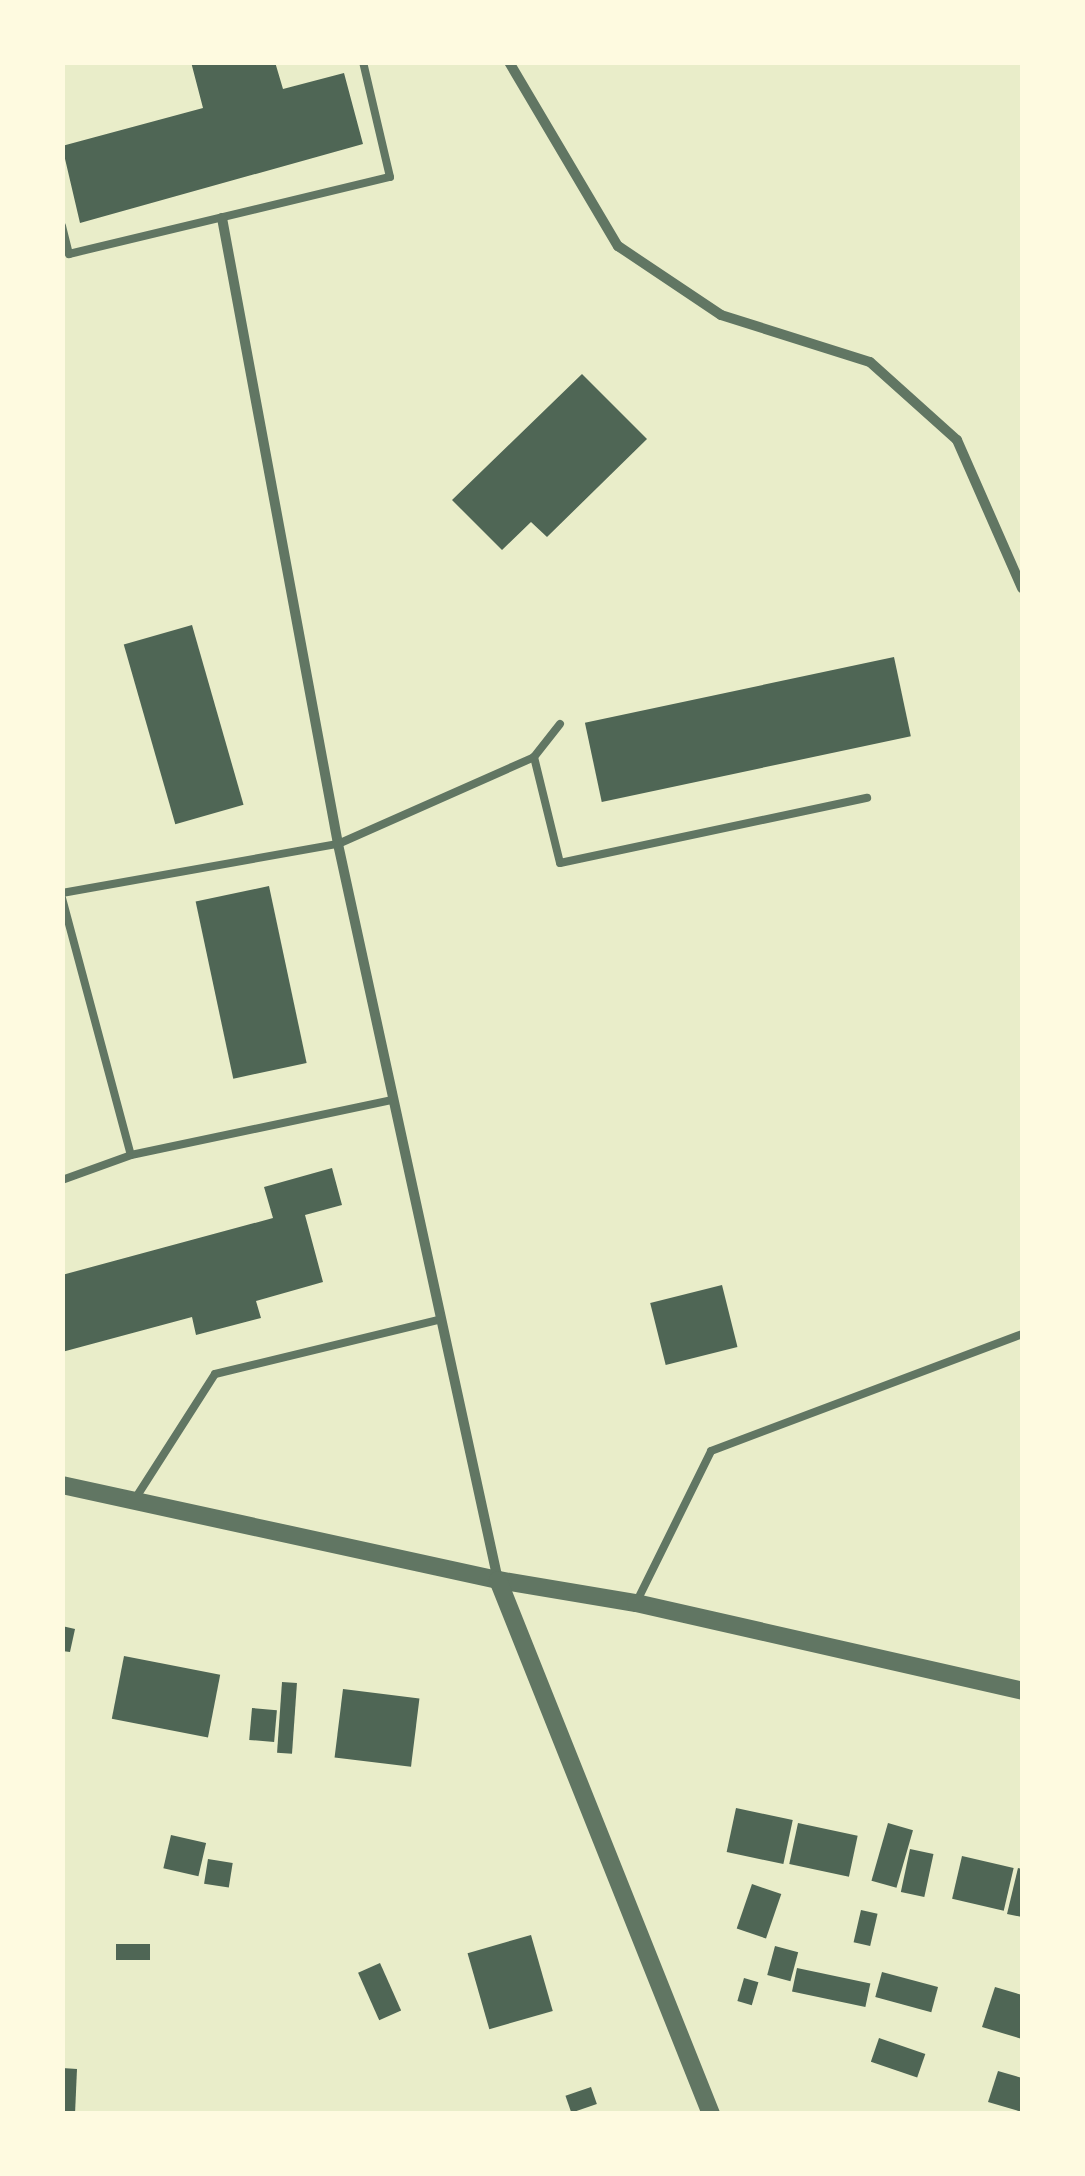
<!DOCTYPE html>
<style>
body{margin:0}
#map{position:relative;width:1085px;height:2176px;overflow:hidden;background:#e9edc9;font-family:Literata,serif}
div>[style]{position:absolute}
.building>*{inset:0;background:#4f6655;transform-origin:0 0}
.service>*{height:8px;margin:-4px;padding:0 4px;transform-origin:4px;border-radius:4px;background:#617663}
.minor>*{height:10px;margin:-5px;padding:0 5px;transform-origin:5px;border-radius:5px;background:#617663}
.tertiary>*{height:18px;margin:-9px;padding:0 9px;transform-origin:9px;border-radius:9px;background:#617663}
span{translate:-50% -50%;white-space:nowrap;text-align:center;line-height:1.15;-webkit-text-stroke:9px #fefae0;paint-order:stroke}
.frame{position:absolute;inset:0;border:65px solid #fefae0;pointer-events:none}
</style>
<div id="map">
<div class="building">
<div style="clip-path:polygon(191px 62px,275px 62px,283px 89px,344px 73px,363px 144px,80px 223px,62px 146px,203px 108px)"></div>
<div style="clip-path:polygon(582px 374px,647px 439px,547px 537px,531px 522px,502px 550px,452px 500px)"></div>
<div style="left:192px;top:625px;width:187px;height:71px;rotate:74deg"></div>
<div style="left:894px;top:657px;width:81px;height:316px;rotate:78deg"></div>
<div style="left:269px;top:886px;width:181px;height:75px;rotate:78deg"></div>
<div style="clip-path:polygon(332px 1168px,342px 1205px,305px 1215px,323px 1282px,256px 1301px,261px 1318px,196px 1335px,192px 1317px,62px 1352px,62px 1275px,273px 1218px,264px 1187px)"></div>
<div style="left:722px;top:1285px;width:64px;height:74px;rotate:76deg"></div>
<div style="clip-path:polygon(62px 1626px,75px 1629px,70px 1652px,62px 1651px)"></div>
<div style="left:124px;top:1656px;width:98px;height:64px;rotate:11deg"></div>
<div style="left:282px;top:1682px;width:15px;height:71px;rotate:4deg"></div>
<div style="left:343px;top:1689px;width:77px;height:69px;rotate:7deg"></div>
<div style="left:252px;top:1708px;width:25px;height:32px;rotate:5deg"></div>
<div style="left:736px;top:1808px;width:58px;height:45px;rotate:12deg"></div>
<div style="left:798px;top:1823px;width:61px;height:42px;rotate:12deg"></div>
<div style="left:888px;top:1823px;width:26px;height:60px;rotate:16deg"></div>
<div style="left:171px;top:1835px;width:36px;height:34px;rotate:13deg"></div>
<div style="left:910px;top:1849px;width:24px;height:44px;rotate:12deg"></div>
<div style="left:962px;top:1856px;width:53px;height:44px;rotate:13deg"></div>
<div style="left:208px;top:1859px;width:25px;height:25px;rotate:9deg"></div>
<div style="clip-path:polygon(1018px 1868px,1022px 1869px,1022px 1917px,1007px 1914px)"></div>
<div style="left:752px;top:1884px;width:31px;height:47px;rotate:19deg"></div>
<div style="left:861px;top:1910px;width:17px;height:33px;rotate:13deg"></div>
<div style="left:531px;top:1935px;width:79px;height:66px;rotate:74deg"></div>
<div style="left:150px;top:1944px;width:16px;height:34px;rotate:90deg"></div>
<div style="left:775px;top:1946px;width:24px;height:30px;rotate:15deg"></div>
<div style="left:380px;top:1963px;width:52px;height:24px;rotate:66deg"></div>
<div style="left:797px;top:1968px;width:75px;height:24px;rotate:12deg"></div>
<div style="left:882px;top:1972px;width:58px;height:26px;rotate:15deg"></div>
<div style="left:744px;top:1978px;width:15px;height:24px;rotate:16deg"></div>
<div style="clip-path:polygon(995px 1987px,1022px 1995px,1022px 2039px,982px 2027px)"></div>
<div style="left:879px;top:2038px;width:49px;height:25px;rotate:19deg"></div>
<div style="clip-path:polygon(62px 2068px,77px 2069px,75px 2114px,62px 2114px)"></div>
<div style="clip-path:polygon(998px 2071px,1022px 2078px,1022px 2112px,988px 2102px)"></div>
<div style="left:591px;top:2087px;width:18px;height:27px;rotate:71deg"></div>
</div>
<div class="service">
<div style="left:62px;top:226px;width:29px;rotate:76deg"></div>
<div style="left:69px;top:254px;width:330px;rotate:-13.5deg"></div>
<div style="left:390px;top:177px;width:118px;rotate:-103.2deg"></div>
<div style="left:534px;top:757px;width:42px;rotate:-51.8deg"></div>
<div style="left:62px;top:893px;width:280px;rotate:-10.1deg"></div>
<div style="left:338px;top:844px;width:214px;rotate:-23.9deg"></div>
<div style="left:534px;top:757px;width:109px;rotate:76.2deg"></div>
<div style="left:560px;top:863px;width:314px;rotate:-12deg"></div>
<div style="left:62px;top:898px;width:266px;rotate:75deg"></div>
<div style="left:62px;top:1180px;width:73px;rotate:-19.9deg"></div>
<div style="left:131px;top:1155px;width:266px;rotate:-11.9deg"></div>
<div style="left:135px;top:1499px;width:148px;rotate:-57.4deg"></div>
<div style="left:215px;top:1374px;width:230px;rotate:-13.6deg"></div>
<div style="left:637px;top:1601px;width:167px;rotate:-63.7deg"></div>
<div style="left:711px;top:1451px;width:332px;rotate:-20.6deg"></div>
</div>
<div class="minor">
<div style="left:509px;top:62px;width:214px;rotate:59.4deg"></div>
<div style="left:618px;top:246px;width:124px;rotate:33.8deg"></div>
<div style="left:721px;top:315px;width:156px;rotate:17.5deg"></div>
<div style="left:870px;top:362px;width:117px;rotate:41.9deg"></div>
<div style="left:957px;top:440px;width:162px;rotate:66.3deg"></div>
<div style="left:222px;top:218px;width:637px;rotate:79.5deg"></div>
<div style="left:338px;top:844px;width:753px;rotate:77.74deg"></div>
</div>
<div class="tertiary">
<div style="left:62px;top:1485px;width:446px;rotate:12.3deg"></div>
<div style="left:498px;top:1580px;width:140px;rotate:9.5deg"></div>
<div style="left:636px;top:1603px;width:396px;rotate:12.8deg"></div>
<div style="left:498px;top:1580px;width:575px;rotate:68.25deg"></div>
</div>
<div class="frame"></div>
</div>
